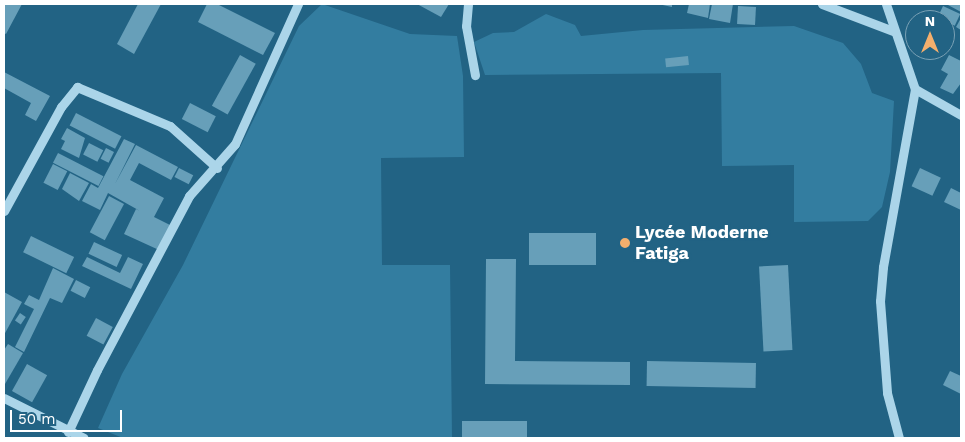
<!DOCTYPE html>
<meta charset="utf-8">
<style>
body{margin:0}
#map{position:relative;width:965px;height:442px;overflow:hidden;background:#226384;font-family:"Work Sans",sans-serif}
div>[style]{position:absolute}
.green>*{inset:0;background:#337da0}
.building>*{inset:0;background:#679fb9;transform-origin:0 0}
.minor>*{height:9px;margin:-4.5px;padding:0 4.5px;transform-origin:4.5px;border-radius:4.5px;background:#abd5e9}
.dots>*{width:14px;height:14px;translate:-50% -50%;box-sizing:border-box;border:2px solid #226384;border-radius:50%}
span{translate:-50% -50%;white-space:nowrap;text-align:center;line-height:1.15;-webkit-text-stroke:5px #226384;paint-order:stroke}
.poi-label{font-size:18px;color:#fff;font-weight:700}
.left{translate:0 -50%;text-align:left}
.frame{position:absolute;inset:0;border:5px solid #fff;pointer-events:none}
.north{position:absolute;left:905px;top:10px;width:50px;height:50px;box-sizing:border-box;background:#226384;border:1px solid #7aa1b5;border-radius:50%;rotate:0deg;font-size:14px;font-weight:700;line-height:20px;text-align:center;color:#fff}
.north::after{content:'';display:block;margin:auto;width:18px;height:22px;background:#f4af6d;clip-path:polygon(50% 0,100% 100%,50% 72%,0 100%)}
.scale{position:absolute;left:10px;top:410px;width:112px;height:22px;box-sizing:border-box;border:2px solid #fff;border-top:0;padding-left:6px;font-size:15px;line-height:18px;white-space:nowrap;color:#fff;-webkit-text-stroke:4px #226384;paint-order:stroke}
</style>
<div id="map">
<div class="green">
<div style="clip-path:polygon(322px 4px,410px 34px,457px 36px,463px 76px,464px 157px,381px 158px,382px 265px,450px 265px,452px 438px,123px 438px,98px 428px,122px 374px,183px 265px,299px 26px)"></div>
<div style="clip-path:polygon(546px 14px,575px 25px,581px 36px,643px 30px,794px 26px,843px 43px,861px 64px,872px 93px,894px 101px,890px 172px,882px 207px,868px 221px,794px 222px,794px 165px,722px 166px,721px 73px,485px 75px,474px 42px,493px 33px,514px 32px)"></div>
</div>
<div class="building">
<div style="clip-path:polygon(4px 4px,22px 4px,6px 34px,4px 33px)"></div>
<div style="clip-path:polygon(138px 4px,161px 4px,134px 54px,117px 44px)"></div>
<div style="clip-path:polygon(207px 4px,217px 4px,275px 33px,263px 55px,198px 22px)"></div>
<div style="clip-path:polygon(417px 4px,449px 4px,441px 17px)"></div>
<div style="clip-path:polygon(658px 4px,672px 4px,672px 7px)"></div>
<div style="clip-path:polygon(689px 4px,710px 4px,708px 18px,687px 13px)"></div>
<div style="clip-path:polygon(712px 4px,733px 4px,730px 23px,709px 19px)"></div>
<div style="clip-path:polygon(949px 4px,961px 4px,961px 12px,948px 5px)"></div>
<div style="left:738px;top:6px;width:18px;height:18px;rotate:3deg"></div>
<div style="left:943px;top:6px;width:19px;height:13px;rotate:25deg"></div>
<div style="clip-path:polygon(961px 18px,961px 30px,956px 27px)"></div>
<div style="left:240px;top:55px;width:18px;height:58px;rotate:29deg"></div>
<div style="clip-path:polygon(949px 55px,961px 61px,961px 83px,953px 94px,940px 88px,948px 74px,941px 70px)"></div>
<div style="left:688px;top:56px;width:9px;height:23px;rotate:84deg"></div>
<div style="clip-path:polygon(4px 72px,50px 96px,36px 121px,25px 115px,31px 103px,4px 88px)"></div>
<div style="left:190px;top:103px;width:29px;height:18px;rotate:27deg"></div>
<div style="left:76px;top:113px;width:51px;height:14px;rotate:27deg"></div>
<div style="clip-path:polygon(67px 128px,85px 138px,79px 158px,61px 149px,65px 141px,61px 139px)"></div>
<div style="clip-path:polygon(124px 139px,135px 144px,115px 184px,136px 145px,178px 167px,171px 180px,139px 163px,130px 180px,164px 198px,154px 217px,170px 225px,159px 250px,124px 234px,136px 209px,140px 211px,108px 193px,100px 210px,82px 201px,91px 184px,98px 188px)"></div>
<div style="left:89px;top:143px;width:16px;height:13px;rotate:27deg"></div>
<div style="left:106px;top:148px;width:9px;height:12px;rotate:27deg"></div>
<div style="left:58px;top:153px;width:51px;height:11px;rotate:27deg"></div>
<div style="left:53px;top:164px;width:16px;height:21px;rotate:27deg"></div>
<div style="left:179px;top:168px;width:16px;height:10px;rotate:27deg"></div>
<div style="left:920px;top:168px;width:23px;height:20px;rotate:25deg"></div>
<div style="clip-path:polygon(70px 173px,89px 183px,79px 201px,62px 189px)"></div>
<div style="clip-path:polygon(951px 188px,961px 193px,961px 210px,944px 202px)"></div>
<div style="left:109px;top:196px;width:17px;height:41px;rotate:28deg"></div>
<div style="left:596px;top:233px;width:32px;height:67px;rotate:90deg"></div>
<div style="left:31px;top:236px;width:48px;height:18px;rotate:26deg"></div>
<div style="left:94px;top:242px;width:31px;height:13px;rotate:25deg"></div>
<div style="clip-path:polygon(87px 257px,120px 273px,128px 257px,143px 264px,131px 289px,82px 266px)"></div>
<div style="clip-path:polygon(486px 259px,516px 259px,515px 361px,630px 362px,630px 385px,485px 384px)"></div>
<div style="left:788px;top:265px;width:85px;height:29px;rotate:87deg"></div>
<div style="clip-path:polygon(53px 268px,74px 279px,62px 303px,50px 298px,24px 352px,15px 347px,34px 309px,24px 304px,29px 295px,39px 300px)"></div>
<div style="left:76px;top:280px;width:16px;height:12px;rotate:27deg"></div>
<div style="clip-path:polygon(4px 292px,22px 302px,4px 335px)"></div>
<div style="left:20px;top:313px;width:7px;height:9px;rotate:34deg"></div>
<div style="left:96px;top:318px;width:19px;height:20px;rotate:28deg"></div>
<div style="clip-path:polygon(8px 344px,23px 353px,5px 384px,4px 350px)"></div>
<div style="left:647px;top:361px;width:109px;height:25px;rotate:1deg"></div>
<div style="left:27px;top:364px;width:23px;height:31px;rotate:29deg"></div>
<div style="clip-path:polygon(950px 371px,961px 376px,961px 394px,943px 385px)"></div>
<div style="left:462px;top:421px;width:65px;height:17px"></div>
</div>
<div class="minor">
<div style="left:468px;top:4px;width:22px;rotate:95deg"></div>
<div style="left:466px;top:26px;width:50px;rotate:79.6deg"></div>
<div style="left:822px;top:4px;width:76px;rotate:20.8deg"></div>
<div style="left:886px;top:4px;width:90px;rotate:71.2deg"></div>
<div style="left:915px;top:89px;width:181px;rotate:100.2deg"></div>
<div style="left:883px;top:267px;width:34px;rotate:95deg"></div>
<div style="left:880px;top:301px;width:92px;rotate:85.6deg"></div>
<div style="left:887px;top:393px;width:47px;rotate:75.1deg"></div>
<div style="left:915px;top:89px;width:53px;rotate:29.5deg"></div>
<div style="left:4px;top:211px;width:119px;rotate:-61.3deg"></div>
<div style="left:61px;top:107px;width:26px;rotate:-51deg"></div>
<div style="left:77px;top:87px;width:101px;rotate:22.8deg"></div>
<div style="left:170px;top:126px;width:63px;rotate:41.8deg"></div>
<div style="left:4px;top:398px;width:89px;rotate:26.6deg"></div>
<div style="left:68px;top:432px;width:68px;rotate:-64.9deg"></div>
<div style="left:97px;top:370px;width:197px;rotate:-62.1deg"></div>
<div style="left:189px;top:196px;width:69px;rotate:-48.5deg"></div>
<div style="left:235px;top:144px;width:154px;rotate:-65.8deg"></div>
</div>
<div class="dots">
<div style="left:625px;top:243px;background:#f4af6d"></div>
</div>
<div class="poi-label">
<span class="left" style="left:635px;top:243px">Lycée Moderne<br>Fatiga</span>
</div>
<div class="frame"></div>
<div class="north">N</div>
<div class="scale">50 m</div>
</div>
